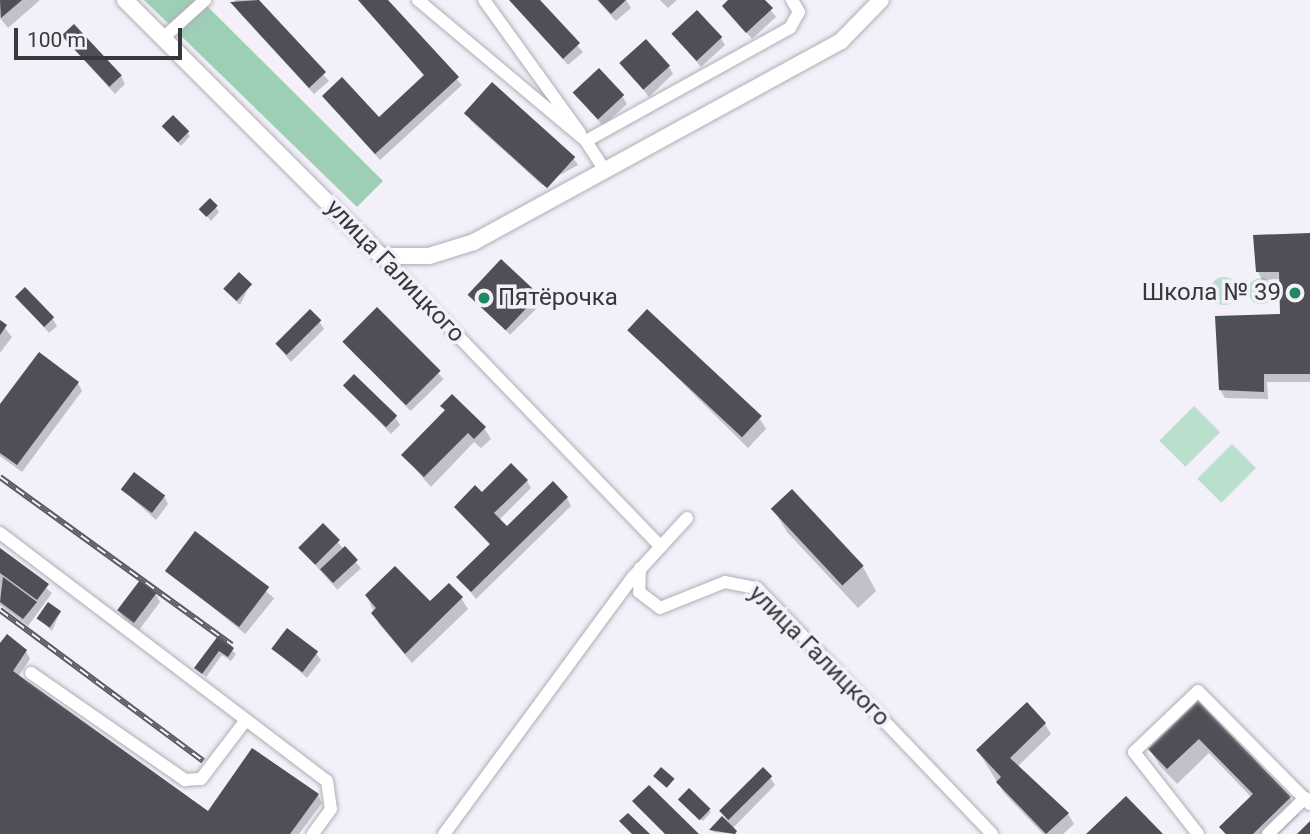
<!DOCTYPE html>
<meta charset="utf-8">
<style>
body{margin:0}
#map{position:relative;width:1310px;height:834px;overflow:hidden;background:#f3f0fa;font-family:Roboto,sans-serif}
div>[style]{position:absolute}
.green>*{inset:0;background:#b9e0cd;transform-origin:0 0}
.round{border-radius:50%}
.forest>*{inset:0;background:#9dcfb7}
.shadow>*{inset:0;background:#0003;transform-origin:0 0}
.building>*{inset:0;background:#504e56;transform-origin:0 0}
.roads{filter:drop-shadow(0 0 2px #b0adb6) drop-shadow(0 0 2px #b0adb6)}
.minor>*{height:12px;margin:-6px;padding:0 6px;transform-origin:6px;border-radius:6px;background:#fff}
.tertiary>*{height:16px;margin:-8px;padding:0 8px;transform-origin:8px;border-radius:8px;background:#fff}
.rail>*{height:6px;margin-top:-3px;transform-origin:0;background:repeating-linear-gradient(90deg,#f3f0fa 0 10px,#5b5a5e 0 20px);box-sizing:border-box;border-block:2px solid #5b5a5e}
.dots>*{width:19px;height:19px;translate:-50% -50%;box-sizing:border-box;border:4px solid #f3f0fa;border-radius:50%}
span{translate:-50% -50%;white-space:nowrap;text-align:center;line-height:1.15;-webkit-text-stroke:7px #f3f0fa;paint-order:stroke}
.street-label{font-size:24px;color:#38373a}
.poi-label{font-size:24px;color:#38373a}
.right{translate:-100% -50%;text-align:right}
.left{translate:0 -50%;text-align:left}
.scale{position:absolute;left:14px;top:28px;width:168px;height:32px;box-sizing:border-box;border:4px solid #38373a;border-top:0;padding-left:9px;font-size:21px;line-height:24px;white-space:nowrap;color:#38373a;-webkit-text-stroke:5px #f3f0fa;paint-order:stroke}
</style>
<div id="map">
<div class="green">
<div class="round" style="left:1210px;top:277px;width:28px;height:28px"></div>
<div class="round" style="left:1248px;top:278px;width:26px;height:26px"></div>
<div style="left:1194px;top:406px;width:37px;height:49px;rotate:45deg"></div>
<div style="left:1232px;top:444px;width:34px;height:49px;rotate:45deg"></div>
</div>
<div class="forest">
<div style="clip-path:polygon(144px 0,201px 0,383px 181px,357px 207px)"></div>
</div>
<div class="shadow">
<div style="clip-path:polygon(0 0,40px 0,8px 28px,0 18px)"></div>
<div style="clip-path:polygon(235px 0,257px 0,329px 81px,314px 94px,237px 10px)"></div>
<div style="clip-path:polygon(361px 0,385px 0,462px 85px,380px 160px,324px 96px,379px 120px,425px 77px)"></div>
<div style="clip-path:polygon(537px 0,583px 52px,568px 65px,512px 1px)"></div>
<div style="clip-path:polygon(597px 0,626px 0,631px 8px,616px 21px)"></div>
<div style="clip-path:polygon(660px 0,677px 0,668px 8px)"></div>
<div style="clip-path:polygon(730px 0,763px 0,776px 17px,752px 39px,724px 6px)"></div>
<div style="clip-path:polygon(73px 26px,121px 76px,125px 84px,115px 94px,68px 43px,63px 36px)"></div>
<div style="clip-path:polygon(673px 34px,721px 38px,725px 45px,701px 67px)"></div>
<div style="clip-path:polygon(622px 63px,669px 67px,673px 74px,649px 97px)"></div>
<div style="clip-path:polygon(492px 85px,573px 158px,578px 165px,542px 185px,471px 121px,467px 113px)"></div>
<div style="clip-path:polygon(575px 93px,622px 96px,627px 104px,603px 126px)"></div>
<div style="clip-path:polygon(164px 126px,187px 132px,190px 136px,181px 146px)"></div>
<div style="clip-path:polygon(210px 200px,219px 212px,211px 221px,201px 209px)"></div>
<div style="clip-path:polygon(1310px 235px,1310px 382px,1267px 382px,1268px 399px,1225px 398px,1220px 390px,1282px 315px,1281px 279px,1262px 280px,1258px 272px)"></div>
<div style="left:501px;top:262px;width:58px;height:45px;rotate:45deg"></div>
<div style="clip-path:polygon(250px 285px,240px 305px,225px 290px)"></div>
<div style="clip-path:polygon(18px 297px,52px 318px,57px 326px,49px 333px)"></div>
<div style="left:377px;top:310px;width:96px;height:46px;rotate:46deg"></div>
<div style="clip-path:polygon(319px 321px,324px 329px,291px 362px,277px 345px)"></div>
<div style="clip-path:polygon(0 322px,12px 337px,0 353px)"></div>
<div style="clip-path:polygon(629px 330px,760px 419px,766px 429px,748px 448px)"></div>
<div style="clip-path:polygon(78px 383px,82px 391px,22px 472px,0 456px,0 407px)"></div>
<div style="clip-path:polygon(345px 386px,395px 417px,400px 425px,391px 434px)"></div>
<div style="clip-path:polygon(442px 406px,484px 428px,491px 439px,481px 448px,474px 442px,431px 487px,403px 455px,446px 412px)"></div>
<div style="clip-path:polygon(527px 481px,531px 488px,499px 520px,507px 528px,567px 498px,571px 506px,476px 599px,459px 577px,491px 546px,456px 507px)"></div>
<div style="clip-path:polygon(123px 490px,164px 496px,168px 504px,156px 520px)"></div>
<div style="clip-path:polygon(792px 492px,863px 567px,876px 591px,858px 608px,787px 532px,773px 509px)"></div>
<div style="left:323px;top:526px;width:57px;height:32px;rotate:48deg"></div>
<div style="left:195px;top:534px;width:102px;height:46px;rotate:39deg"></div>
<div style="clip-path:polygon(0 550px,52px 593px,28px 626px,0 605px)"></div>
<div style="clip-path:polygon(156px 594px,160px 602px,139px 630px,124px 618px,119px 610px)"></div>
<div style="clip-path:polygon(367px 596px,430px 604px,461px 598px,468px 609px,412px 663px,379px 624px)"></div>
<div style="clip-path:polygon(60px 612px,52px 631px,38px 618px)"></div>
<div style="clip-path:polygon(218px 638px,236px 654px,231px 661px,222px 655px,206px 677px,196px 668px)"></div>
<div style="clip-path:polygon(0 646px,26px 651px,30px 659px,18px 677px,208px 814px,318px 795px,322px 803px,299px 834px,0 834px)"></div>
<div style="clip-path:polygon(274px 649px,316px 653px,321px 660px,307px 678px)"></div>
<div style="clip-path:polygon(1198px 704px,1290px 798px,1299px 815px,1279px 834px,1225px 834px,1221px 827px,1252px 798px,1209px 753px,1177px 784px,1160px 766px,1150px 750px)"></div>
<div style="clip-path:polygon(1045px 724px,1051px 734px,1017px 767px,1068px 814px,1074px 824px,1063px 834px,1043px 834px,1004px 793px,978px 751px)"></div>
<div style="clip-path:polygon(770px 777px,775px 785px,732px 829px,737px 834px,712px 832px,729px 824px,722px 813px)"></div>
<div style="clip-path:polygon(690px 791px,711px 812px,703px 821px,682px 802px)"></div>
</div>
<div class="building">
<div style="clip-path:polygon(0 0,22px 0,1px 18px)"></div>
<div style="clip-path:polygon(259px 0,326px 72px,309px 88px,230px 2px)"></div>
<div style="clip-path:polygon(358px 0,388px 0,459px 77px,375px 154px,322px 96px,342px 77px,379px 117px,424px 75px)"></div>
<div style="clip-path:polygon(509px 0,540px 0,580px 43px,563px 59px)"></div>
<div style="clip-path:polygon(598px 0,626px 0,611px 14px)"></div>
<div style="clip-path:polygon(728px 0,765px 0,773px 8px,746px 33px,722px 6px)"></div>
<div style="left:697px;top:10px;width:37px;height:35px;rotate:47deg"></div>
<div style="left:74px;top:24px;width:70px;height:17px;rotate:47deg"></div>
<div style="left:646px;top:39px;width:36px;height:36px;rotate:48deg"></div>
<div style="left:599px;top:68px;width:37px;height:36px;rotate:47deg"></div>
<div style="left:492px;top:82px;width:112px;height:42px;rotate:42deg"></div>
<div style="left:173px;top:115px;width:23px;height:16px;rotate:45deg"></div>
<div style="left:210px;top:198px;width:11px;height:16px;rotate:45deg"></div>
<div style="clip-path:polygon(1310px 233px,1310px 374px,1264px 374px,1264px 392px,1219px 390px,1215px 316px,1280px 314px,1279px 272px,1256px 272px,1253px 235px)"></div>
<div style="left:501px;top:259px;width:52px;height:49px;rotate:43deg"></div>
<div style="left:239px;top:272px;width:18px;height:23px;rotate:43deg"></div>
<div style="left:25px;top:287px;width:42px;height:14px;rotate:46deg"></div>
<div style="left:377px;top:307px;width:90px;height:49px;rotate:45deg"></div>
<div style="left:310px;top:309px;width:16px;height:49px;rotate:45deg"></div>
<div style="left:647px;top:309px;width:157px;height:29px;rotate:43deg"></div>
<div style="clip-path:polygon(0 320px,7px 325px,0 335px)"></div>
<div style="clip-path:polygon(39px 352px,79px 382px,17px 465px,0 453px,0 404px)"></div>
<div style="left:354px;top:374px;width:60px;height:16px;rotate:44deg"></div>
<div style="clip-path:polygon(452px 394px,486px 427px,474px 439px,468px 433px,424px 477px,401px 455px,445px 410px,440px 406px)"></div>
<div style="clip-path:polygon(511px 463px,528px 480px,494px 513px,507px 526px,553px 481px,568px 497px,471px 592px,456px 577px,490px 544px,454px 507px,475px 485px,482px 492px)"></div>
<div style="left:134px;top:472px;width:39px;height:22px;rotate:37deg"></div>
<div style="left:792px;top:489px;width:105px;height:29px;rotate:47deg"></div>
<div style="left:323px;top:523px;width:24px;height:35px;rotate:45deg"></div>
<div style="left:195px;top:531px;width:93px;height:50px;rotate:37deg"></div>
<div style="left:345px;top:546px;width:19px;height:34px;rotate:47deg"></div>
<div style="clip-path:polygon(0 548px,49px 584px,37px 600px,0 573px)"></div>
<div style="clip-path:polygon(395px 566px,430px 601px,449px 583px,463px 597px,405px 654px,371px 613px,376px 608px,365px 595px)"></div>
<div style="clip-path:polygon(3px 577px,37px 602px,23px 619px,0 602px)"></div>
<div style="left:140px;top:580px;width:21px;height:38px;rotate:37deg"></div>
<div style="left:48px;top:602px;width:16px;height:20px;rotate:35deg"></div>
<div style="left:287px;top:628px;width:39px;height:26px;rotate:37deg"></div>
<div style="clip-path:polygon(7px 634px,27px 650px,13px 671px,208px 811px,252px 748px,319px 794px,290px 834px,0 834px,0 643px)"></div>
<div style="clip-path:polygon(218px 636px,234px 648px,228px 657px,219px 651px,202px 674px,194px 668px)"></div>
<div style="clip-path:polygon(1198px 701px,1291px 797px,1253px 834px,1226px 834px,1219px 827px,1253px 794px,1199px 739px,1167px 769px,1148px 749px)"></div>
<div style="clip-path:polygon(1027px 702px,1046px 723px,1010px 758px,1069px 813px,1046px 834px,996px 782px,1001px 777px,976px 750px)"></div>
<div style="left:661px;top:767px;width:18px;height:12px;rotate:41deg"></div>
<div style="left:763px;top:767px;width:13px;height:62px;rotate:45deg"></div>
<div style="clip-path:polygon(649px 785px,699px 834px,665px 834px,632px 801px)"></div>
<div style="left:689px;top:788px;width:30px;height:16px;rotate:44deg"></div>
<div style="clip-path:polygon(1126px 796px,1163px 834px,1086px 834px)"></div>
<div style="clip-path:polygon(628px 813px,650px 834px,632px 834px,619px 821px)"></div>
<div style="clip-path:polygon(722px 816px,737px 831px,735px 834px,709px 830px)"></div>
<div style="clip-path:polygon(1310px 821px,1310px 834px,1297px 834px)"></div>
</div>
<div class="roads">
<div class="minor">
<div style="left:418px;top:0;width:219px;rotate:40deg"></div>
<div style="left:484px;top:0;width:164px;rotate:54.2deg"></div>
<div style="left:163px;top:38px;width:57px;rotate:-42.1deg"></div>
<div style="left:604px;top:169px;width:33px;rotate:-123deg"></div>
<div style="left:586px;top:141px;width:233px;rotate:-29deg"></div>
<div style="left:790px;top:28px;width:18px;rotate:-61deg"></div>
<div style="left:799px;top:12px;width:14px;rotate:-120deg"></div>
<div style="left:381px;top:256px;width:402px;rotate:46.1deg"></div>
<div style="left:0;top:533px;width:410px;rotate:37.2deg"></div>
<div style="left:327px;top:781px;width:28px;rotate:82deg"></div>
<div style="left:331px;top:809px;width:31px;rotate:126deg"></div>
<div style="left:640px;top:568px;width:24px;rotate:92deg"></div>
<div style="left:639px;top:592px;width:26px;rotate:37deg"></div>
<div style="left:660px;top:608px;width:70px;rotate:-21.8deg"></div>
<div style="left:725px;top:582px;width:33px;rotate:11deg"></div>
<div style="left:757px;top:588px;width:340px;rotate:46.3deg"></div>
<div style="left:31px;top:673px;width:188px;rotate:34.8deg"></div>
<div style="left:185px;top:780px;width:16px;rotate:-4deg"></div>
<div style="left:201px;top:779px;width:74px;rotate:-52.7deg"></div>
<div style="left:444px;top:834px;width:319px;rotate:-53.7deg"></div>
<div style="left:633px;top:577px;width:80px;rotate:-47.5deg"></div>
<div style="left:1198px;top:834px;width:104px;rotate:-128deg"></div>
<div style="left:1134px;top:752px;width:88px;rotate:-43.6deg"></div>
<div style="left:1198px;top:691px;width:159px;rotate:45.3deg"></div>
<div style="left:1268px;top:834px;width:52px;rotate:-44.2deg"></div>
</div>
<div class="tertiary">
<div style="left:125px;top:0;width:362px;rotate:45deg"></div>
<div style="left:381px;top:256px;width:48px"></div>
<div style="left:429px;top:256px;width:47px;rotate:-17.3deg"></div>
<div style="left:474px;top:242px;width:418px;rotate:-28.7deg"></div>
<div style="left:841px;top:41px;width:57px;rotate:-45.7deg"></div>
</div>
</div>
<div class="rail">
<div style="left:0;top:477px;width:286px;rotate:35.9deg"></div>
<div style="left:0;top:610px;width:253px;rotate:36.6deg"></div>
</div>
<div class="dots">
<div style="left:1295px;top:293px;background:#218863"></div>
<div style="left:484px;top:298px;background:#218863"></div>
</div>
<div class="street-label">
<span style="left:395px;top:271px;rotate:46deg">улица Галицкого</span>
<span style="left:819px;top:656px;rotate:45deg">улица Галицкого</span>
</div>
<div class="poi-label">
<span class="right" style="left:1281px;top:293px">Школа № 39</span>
<span class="left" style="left:498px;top:298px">Пятёрочка</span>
</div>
<div class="scale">100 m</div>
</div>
